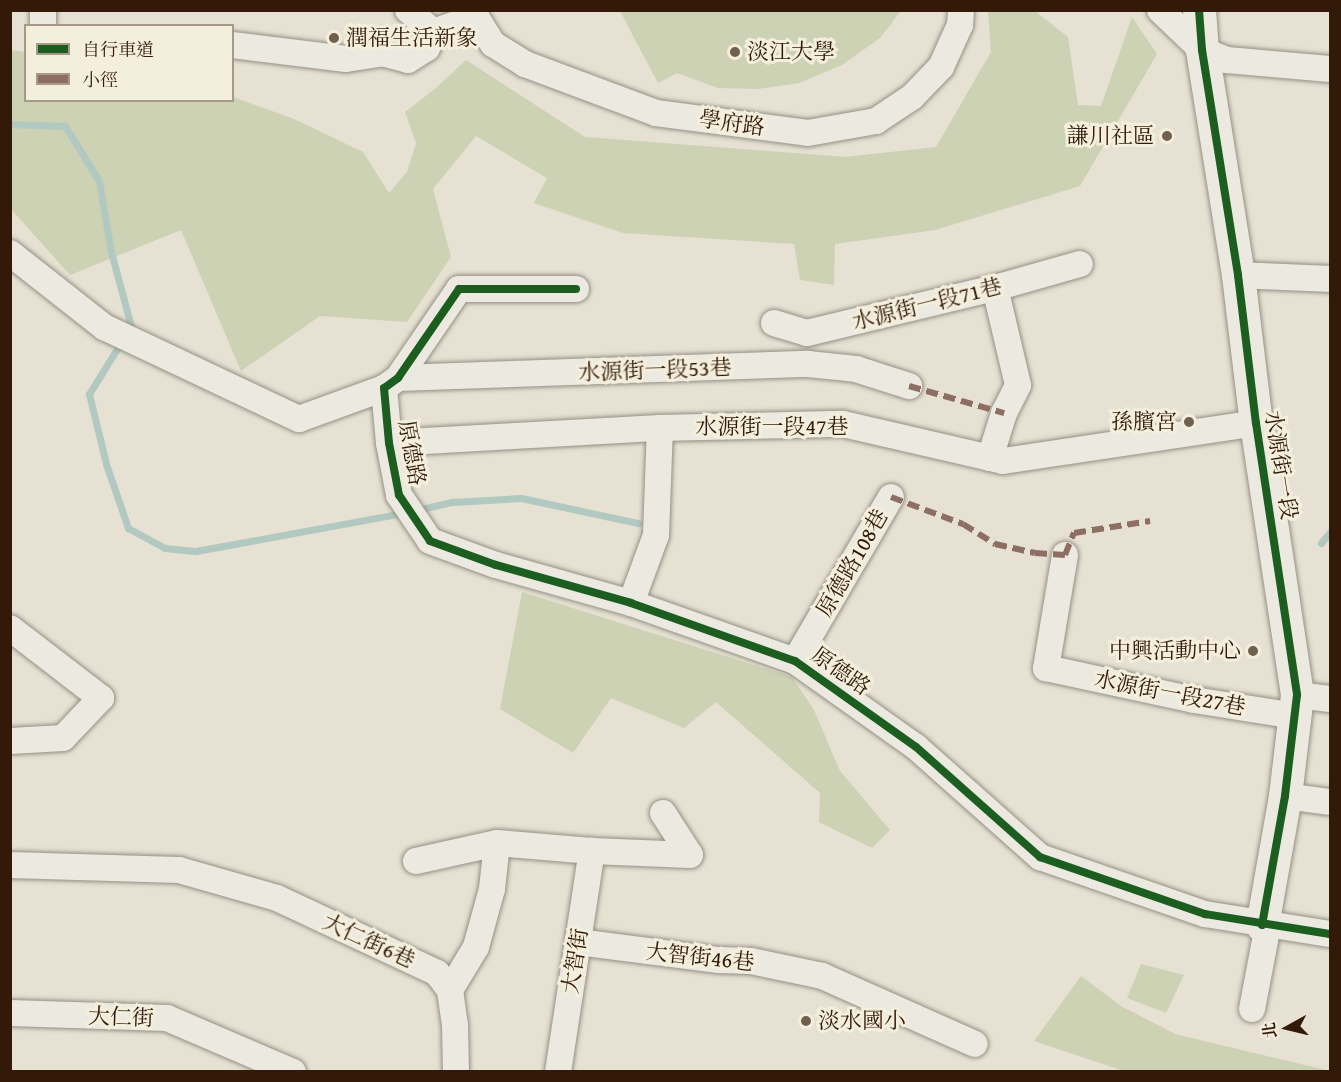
<!DOCTYPE html>
<meta charset="utf-8">
<style>
body{margin:0}
#map{position:relative;width:1341px;height:1082px;overflow:hidden;background:#e6e1d2;font-family:"Gentium Book Plus","Noto Serif TC",serif}
div>[style]{position:absolute}
.green>*{inset:0;background:#ccd2b3}
.stream>*{height:7px;margin:-3.5px;padding:0 3.5px;transform-origin:3.5px;border-radius:3.5px;background:#b1c9c1}
.roads{filter:drop-shadow(0 0 2px #969085) drop-shadow(0 0 2px #969085)}
.street>*{height:26px;margin:-13px;padding:0 13px;transform-origin:13px;border-radius:13px;background:#ece9e1}
.secondary>*{height:33px;margin:-16.5px;padding:0 16.5px;transform-origin:16.5px;border-radius:16.5px;background:#ece9e1}
.quiet>*{height:6px;margin-top:-3px;transform-origin:0;background:repeating-linear-gradient(90deg,#8d6e63 0 12px,transparent 0 18px)}
.cycleway>*{height:8px;margin:-4px;padding:0 4px;transform-origin:4px;border-radius:4px;background:#1b5e20}
.dots>*{width:16px;height:16px;translate:-50% -50%;box-sizing:border-box;border:3px solid #f4eedd;border-radius:50%}
span{translate:-50% -50%;white-space:nowrap;text-align:center;line-height:1.15;-webkit-text-stroke:6px #f4eedd;paint-order:stroke}
.poi-label{font-size:22px;color:#331a08}
.left{translate:0 -50%;text-align:left}
.right{translate:-100% -50%;text-align:right}
.street-label{font-size:22px;color:#331a08}
.frame{position:absolute;inset:0;border:12px solid #331a08;pointer-events:none}
.legend{position:absolute;left:24px;top:24px;width:210px;height:78px;box-sizing:border-box;background:#f4eedd;border:2px solid #a79988;margin:0;padding:8px 10px;list-style:none;font-size:18px;color:#331a08}
.legend li{display:flex;align-items:center;gap:12px;height:30px}
.legend b{width:30px;border:2px solid #a79988}
.north{position:absolute;left:1257px;top:998px;width:60px;height:60px;-webkit-text-stroke:4px #f4eedd;paint-order:stroke;rotate:262deg;font-size:16px;font-weight:700;line-height:24px;text-align:center;color:#331a08}
.north::after{content:'';display:block;margin:auto;width:21px;height:27px;background:#331a08;clip-path:polygon(50% 0,100% 100%,50% 72%,0 100%)}
</style>
<div id="map">
<div class="green">
<div style="clip-path:polygon(620px 11px,901px 11px,880px 38px,842px 65px,799px 83px,758px 89px,718px 88px,677px 73px,658px 83px)"></div>
<div style="clip-path:polygon(988px 11px,1035px 11px,1068px 37px,1078px 105px,1101px 106px,1132px 17px,1157px 54px,1080px 186px,935px 230px,835px 244px,834px 285px,800px 280px,794px 244px,623px 233px,534px 203px,547px 178px,476px 136px,433px 189px,451px 257px,407px 322px,320px 316px,241px 371px,181px 230px,70px 275px,11px 209px,11px 50px,25px 52px,26px 100px,232px 100px,233px 97px,294px 119px,363px 152px,389px 193px,407px 172px,416px 143px,405px 112px,436px 88px,466px 60px,585px 137px,845px 157px,936px 147px,991px 52px)"></div>
<div style="clip-path:polygon(522px 592px,792px 677px,814px 710px,840px 771px,890px 830px,872px 848px,819px 822px,820px 793px,716px 702px,684px 728px,611px 698px,573px 753px,500px 709px)"></div>
<div style="clip-path:polygon(1141px 964px,1184px 975px,1166px 1013px,1127px 998px)"></div>
<div style="clip-path:polygon(1081px 976px,1121px 1006px,1175px 1034px,1330px 1071px,1124px 1071px,1034px 1041px)"></div>
</div>
<div class="stream">
<div style="left:10px;top:124px;width:55px;rotate:2.1deg"></div>
<div style="left:65px;top:126px;width:65px;rotate:58.3deg"></div>
<div style="left:99px;top:181px;width:72px;rotate:80.4deg"></div>
<div style="left:111px;top:252px;width:77px;rotate:74.9deg"></div>
<div style="left:131px;top:326px;width:80px;rotate:121.7deg"></div>
<div style="left:89px;top:394px;width:72px;rotate:76.3deg"></div>
<div style="left:106px;top:464px;width:68px;rotate:71deg"></div>
<div style="left:128px;top:528px;width:42px;rotate:28.4deg"></div>
<div style="left:165px;top:548px;width:31px;rotate:6deg"></div>
<div style="left:196px;top:551px;width:211px;rotate:-10.4deg"></div>
<div style="left:417px;top:510px;width:37px;rotate:-13deg"></div>
<div style="left:453px;top:502px;width:68px;rotate:-3.4deg"></div>
<div style="left:521px;top:498px;width:120px;rotate:12.1deg"></div>
<div style="left:1321px;top:543px;width:14px;rotate:-51deg"></div>
</div>
<div class="roads">
<div class="street">
<div style="left:408px;top:10px;width:33px;rotate:41deg"></div>
<div style="left:475px;top:10px;width:7px;rotate:82deg"></div>
<div style="left:476px;top:17px;width:32px;rotate:58deg"></div>
<div style="left:493px;top:44px;width:38px;rotate:32deg"></div>
<div style="left:525px;top:64px;width:140px;rotate:20.5deg"></div>
<div style="left:656px;top:113px;width:153px;rotate:7.5deg"></div>
<div style="left:808px;top:133px;width:69px;rotate:-10deg"></div>
<div style="left:876px;top:121px;width:43px;rotate:-33.7deg"></div>
<div style="left:912px;top:97px;width:42px;rotate:-46deg"></div>
<div style="left:941px;top:67px;width:46px;rotate:-65.7deg"></div>
<div style="left:960px;top:25px;width:15px;rotate:-86deg"></div>
<div style="left:1160px;top:10px;width:58px;rotate:43.6deg"></div>
<div style="left:1202px;top:50px;width:27px;rotate:22deg"></div>
<div style="left:1227px;top:60px;width:103px;rotate:5deg"></div>
<div style="left:43px;top:26px;width:16px;rotate:-90deg"></div>
<div style="left:232px;top:45px;width:115px;rotate:7deg"></div>
<div style="left:346px;top:59px;width:36px;rotate:-9deg"></div>
<div style="left:382px;top:53px;width:27px;rotate:15deg"></div>
<div style="left:408px;top:60px;width:22px;rotate:-32deg"></div>
<div style="left:427px;top:48px;width:17px;rotate:-69deg"></div>
<div style="left:433px;top:32px;width:46px;rotate:-19.2deg"></div>
<div style="left:10px;top:253px;width:120px;rotate:38.2deg"></div>
<div style="left:104px;top:327px;width:216px;rotate:25.3deg"></div>
<div style="left:299px;top:419px;width:90px;rotate:-20deg"></div>
<div style="left:1238px;top:275px;width:92px;rotate:2.5deg"></div>
<div style="left:576px;top:289px;width:117px;rotate:180deg"></div>
<div style="left:459px;top:289px;width:108px;rotate:124.4deg"></div>
<div style="left:398px;top:378px;width:17px;rotate:144deg"></div>
<div style="left:384px;top:388px;width:55px;rotate:84.8deg"></div>
<div style="left:389px;top:443px;width:53px;rotate:79.1deg"></div>
<div style="left:399px;top:495px;width:55px;rotate:56deg"></div>
<div style="left:430px;top:541px;width:70px;rotate:20deg"></div>
<div style="left:496px;top:565px;width:140px;rotate:15.7deg"></div>
<div style="left:631px;top:603px;width:174px;rotate:19.5deg"></div>
<div style="left:795px;top:661px;width:148px;rotate:35.4deg"></div>
<div style="left:916px;top:747px;width:166px;rotate:41.6deg"></div>
<div style="left:1040px;top:857px;width:175px;rotate:19.1deg"></div>
<div style="left:1205px;top:914px;width:127px;rotate:9.1deg"></div>
<div style="left:774px;top:323px;width:34px;rotate:17deg"></div>
<div style="left:807px;top:333px;width:193px;rotate:-13.5deg"></div>
<div style="left:995px;top:288px;width:88px;rotate:-15.8deg"></div>
<div style="left:398px;top:378px;width:410px;rotate:-2deg"></div>
<div style="left:808px;top:364px;width:48px;rotate:5.9deg"></div>
<div style="left:856px;top:369px;width:56px;rotate:17.8deg"></div>
<div style="left:389px;top:443px;width:271px;rotate:-3.2deg"></div>
<div style="left:660px;top:428px;width:183px;rotate:-1.3deg"></div>
<div style="left:843px;top:424px;width:164px;rotate:13deg"></div>
<div style="left:1003px;top:461px;width:256px;rotate:-8.5deg"></div>
<div style="left:990px;top:458px;width:47px;rotate:-72.7deg"></div>
<div style="left:1004px;top:413px;width:31px;rotate:-63deg"></div>
<div style="left:1018px;top:385px;width:100px;rotate:-103.3deg"></div>
<div style="left:1065px;top:555px;width:115px;rotate:99.5deg"></div>
<div style="left:1046px;top:668px;width:151px;rotate:12.2deg"></div>
<div style="left:1194px;top:700px;width:102px;rotate:9deg"></div>
<div style="left:631px;top:603px;width:72px;rotate:-69.8deg"></div>
<div style="left:656px;top:535px;width:107px;rotate:-87.9deg"></div>
<div style="left:10px;top:628px;width:115px;rotate:37.6deg"></div>
<div style="left:101px;top:698px;width:55px;rotate:133.5deg"></div>
<div style="left:63px;top:738px;width:53px;rotate:176.8deg"></div>
<div style="left:795px;top:661px;width:190px;rotate:-59.7deg"></div>
<div style="left:1297px;top:695px;width:33px;rotate:7deg"></div>
<div style="left:1285px;top:796px;width:45px;rotate:7.6deg"></div>
<div style="left:663px;top:813px;width:50px;rotate:57.3deg"></div>
<div style="left:497px;top:843px;width:95px;rotate:4.8deg"></div>
<div style="left:592px;top:851px;width:98px;rotate:2.3deg"></div>
<div style="left:10px;top:865px;width:169px;rotate:1.7deg"></div>
<div style="left:179px;top:870px;width:102px;rotate:15.9deg"></div>
<div style="left:277px;top:898px;width:177px;rotate:25.1deg"></div>
<div style="left:437px;top:973px;width:21px;rotate:53deg"></div>
<div style="left:450px;top:990px;width:50px;rotate:-58.8deg"></div>
<div style="left:476px;top:947px;width:60px;rotate:-74.6deg"></div>
<div style="left:492px;top:889px;width:46px;rotate:-83.8deg"></div>
<div style="left:497px;top:843px;width:83px;rotate:167.5deg"></div>
<div style="left:578px;top:942px;width:142px;rotate:7.3deg"></div>
<div style="left:719px;top:960px;width:32px;rotate:2deg"></div>
<div style="left:751px;top:961px;width:73px;rotate:11.9deg"></div>
<div style="left:822px;top:976px;width:167px;rotate:24deg"></div>
<div style="left:450px;top:990px;width:35px;rotate:82deg"></div>
<div style="left:455px;top:1025px;width:47px;rotate:88.8deg"></div>
<div style="left:1252px;top:1009px;width:86px;rotate:-79.2deg"></div>
<div style="left:10px;top:1013px;width:157px;rotate:1.8deg"></div>
<div style="left:167px;top:1018px;width:137px;rotate:23.2deg"></div>
<div style="left:558px;top:1072px;width:224px;rotate:-81.3deg"></div>
</div>
<div class="secondary">
<div style="left:1199px;top:10px;width:40px;rotate:85.7deg"></div>
<div style="left:1202px;top:50px;width:228px;rotate:80.9deg"></div>
<div style="left:1238px;top:275px;width:149px;rotate:83.1deg"></div>
<div style="left:1256px;top:423px;width:275px;rotate:81.4deg"></div>
<div style="left:1297px;top:695px;width:102px;rotate:96.8deg"></div>
<div style="left:1285px;top:796px;width:131px;rotate:100.1deg"></div>
</div>
</div>
<div class="quiet">
<div style="left:909px;top:386px;width:99px;rotate:15.9deg"></div>
<div style="left:891px;top:497px;width:77px;rotate:20.6deg"></div>
<div style="left:963px;top:524px;width:38px;rotate:32deg"></div>
<div style="left:995px;top:544px;width:41px;rotate:12.7deg"></div>
<div style="left:1035px;top:553px;width:30px;rotate:4deg"></div>
<div style="left:1065px;top:555px;width:24px;rotate:-68deg"></div>
<div style="left:1074px;top:533px;width:77px;rotate:-9deg"></div>
</div>
<div class="cycleway">
<div style="left:1199px;top:10px;width:40px;rotate:85.7deg"></div>
<div style="left:1202px;top:50px;width:228px;rotate:80.9deg"></div>
<div style="left:1238px;top:275px;width:149px;rotate:83.1deg"></div>
<div style="left:1256px;top:423px;width:275px;rotate:81.4deg"></div>
<div style="left:1297px;top:695px;width:102px;rotate:96.8deg"></div>
<div style="left:1285px;top:796px;width:131px;rotate:100.1deg"></div>
<div style="left:576px;top:289px;width:117px;rotate:180deg"></div>
<div style="left:459px;top:289px;width:108px;rotate:124.4deg"></div>
<div style="left:398px;top:378px;width:17px;rotate:144deg"></div>
<div style="left:384px;top:388px;width:55px;rotate:84.8deg"></div>
<div style="left:389px;top:443px;width:53px;rotate:79.1deg"></div>
<div style="left:399px;top:495px;width:55px;rotate:56deg"></div>
<div style="left:430px;top:541px;width:70px;rotate:20deg"></div>
<div style="left:496px;top:565px;width:140px;rotate:15.7deg"></div>
<div style="left:631px;top:603px;width:174px;rotate:19.5deg"></div>
<div style="left:795px;top:661px;width:148px;rotate:35.4deg"></div>
<div style="left:916px;top:747px;width:166px;rotate:41.6deg"></div>
<div style="left:1040px;top:857px;width:175px;rotate:19.1deg"></div>
<div style="left:1205px;top:914px;width:127px;rotate:9.1deg"></div>
</div>
<div class="dots">
<div style="left:334px;top:38px;background:#72604f"></div>
<div style="left:735px;top:52px;background:#72604f"></div>
<div style="left:1167px;top:136px;background:#72604f"></div>
<div style="left:1189px;top:422px;background:#72604f"></div>
<div style="left:1253px;top:651px;background:#72604f"></div>
<div style="left:806px;top:1021px;background:#72604f"></div>
</div>
<div class="poi-label">
<span class="left" style="left:346px;top:38px">潤福生活新象</span>
<span class="left" style="left:747px;top:52px">淡江大學</span>
<span class="right" style="left:1155px;top:136px">謙川社區</span>
<span class="right" style="left:1177px;top:422px">孫臏宮</span>
<span class="right" style="left:1241px;top:651px">中興活動中心</span>
<span class="left" style="left:818px;top:1021px">淡水國小</span>
</div>
<div class="street-label">
<span style="left:732px;top:123px;rotate:8deg">學府路</span>
<span style="left:927px;top:304px;rotate:-14deg">水源街一段71巷</span>
<span style="left:655px;top:370px;rotate:-2deg">水源街一段53巷</span>
<span style="left:772px;top:427px">水源街一段47巷</span>
<span style="left:412px;top:453px;rotate:80deg">原德路</span>
<span style="left:1281px;top:465px;rotate:81deg">水源街一段</span>
<span style="left:852px;top:563px;rotate:-60deg">原德路108巷</span>
<span style="left:841px;top:671px;rotate:35deg">原德路</span>
<span style="left:1170px;top:693px;rotate:11deg">水源街一段27巷</span>
<span style="left:369px;top:941px;rotate:25deg">大仁街6巷</span>
<span style="left:700px;top:957px;rotate:6deg">大智街46巷</span>
<span style="left:575px;top:961px;rotate:-81deg">大智街</span>
<span style="left:121px;top:1017px;rotate:2deg">大仁街</span>
</div>
<div class="frame"></div>
<ul class="legend">
<li><b style="height:8px;background:#1b5e20"></b>自行車道</li>
<li><b style="height:8px;background:#8d6e63"></b>小徑</li>
</ul>
<div class="north">北</div>
</div>
